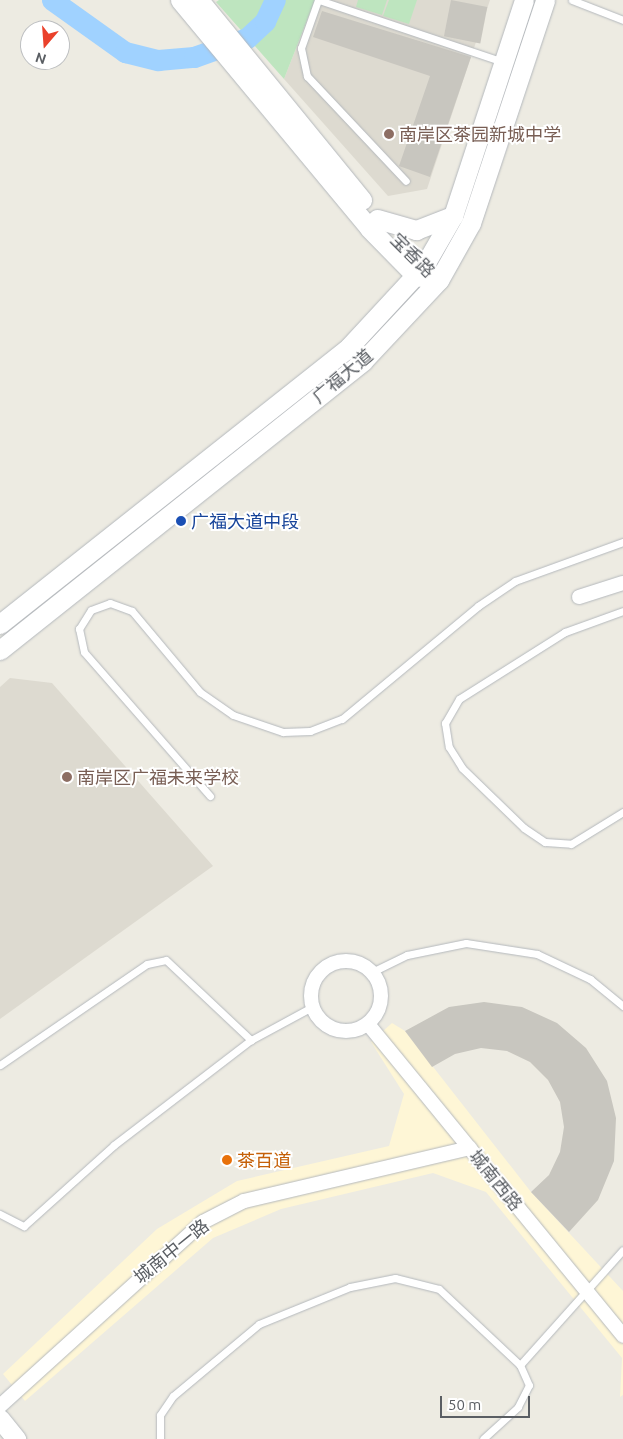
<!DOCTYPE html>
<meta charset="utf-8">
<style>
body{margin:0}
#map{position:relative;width:623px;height:1439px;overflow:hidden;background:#edebe2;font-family:Ubuntu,"Noto Sans SC",sans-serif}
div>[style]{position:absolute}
.commercial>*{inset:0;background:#fef6d6}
.education>*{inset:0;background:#dddad0}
.green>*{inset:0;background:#bee5bf}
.water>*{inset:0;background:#a0d2ff}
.river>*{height:21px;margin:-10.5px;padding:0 10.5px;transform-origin:10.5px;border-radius:10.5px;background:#a0d2ff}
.building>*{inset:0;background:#c8c6bf;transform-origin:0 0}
.roads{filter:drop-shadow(0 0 1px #b4b8bc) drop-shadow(0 0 1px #b4b8bc)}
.lane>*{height:7px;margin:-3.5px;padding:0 3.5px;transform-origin:3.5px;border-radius:3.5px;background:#fff}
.street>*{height:14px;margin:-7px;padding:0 7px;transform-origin:7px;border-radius:7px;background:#fff}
.street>.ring{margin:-7px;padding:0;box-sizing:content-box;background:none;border:14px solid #fff;border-radius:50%}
.secondary>*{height:19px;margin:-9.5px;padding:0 9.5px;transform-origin:9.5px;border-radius:9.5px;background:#fff}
.dots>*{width:14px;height:14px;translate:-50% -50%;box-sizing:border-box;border:2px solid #fff;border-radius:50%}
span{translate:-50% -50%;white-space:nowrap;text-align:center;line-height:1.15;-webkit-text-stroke:4px #fff;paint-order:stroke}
.education-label{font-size:18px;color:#785e54}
.left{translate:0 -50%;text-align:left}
.street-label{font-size:18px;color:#5a5e63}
.transit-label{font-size:18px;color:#164399}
.food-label{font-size:18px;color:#c56008}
.north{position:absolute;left:20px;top:20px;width:50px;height:50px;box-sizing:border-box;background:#fff;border:1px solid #bdbfc1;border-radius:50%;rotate:198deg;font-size:14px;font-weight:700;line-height:20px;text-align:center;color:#5a5e63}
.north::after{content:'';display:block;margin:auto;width:18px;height:22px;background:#ea412b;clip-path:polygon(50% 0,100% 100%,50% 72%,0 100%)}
.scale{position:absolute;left:440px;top:1396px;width:90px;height:22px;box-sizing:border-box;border:2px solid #5a5e63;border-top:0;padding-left:6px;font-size:15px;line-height:18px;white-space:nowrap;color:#5a5e63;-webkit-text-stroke:4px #fff;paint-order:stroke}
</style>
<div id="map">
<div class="commercial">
<div style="clip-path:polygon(392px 1023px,405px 1031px,531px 1192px,623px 1291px,623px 1395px,620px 1397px,622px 1358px,486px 1192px,433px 1173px,281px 1209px,213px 1238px,25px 1401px,3px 1374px,157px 1229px,237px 1181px,389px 1146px,404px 1094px,371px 1042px)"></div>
</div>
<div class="education">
<div style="clip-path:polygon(315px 0,490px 0,427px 189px,388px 196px,284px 79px)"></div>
<div style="clip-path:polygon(10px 678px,52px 683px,213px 866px,0 1019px,0 687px)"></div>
</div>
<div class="green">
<div style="clip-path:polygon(219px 0,315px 0,284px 79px,216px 2px)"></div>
<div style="clip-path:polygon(358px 0,387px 0,382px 15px,356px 7px)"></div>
<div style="clip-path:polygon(389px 0,417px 0,409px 24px,383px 16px)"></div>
</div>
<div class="water">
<div style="clip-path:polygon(271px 0,277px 0,271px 20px,251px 42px,242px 31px,260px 21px)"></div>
</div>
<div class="river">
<div style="left:52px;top:0;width:90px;rotate:35.5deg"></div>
<div style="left:125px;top:52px;width:34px;rotate:14deg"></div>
<div style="left:158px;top:60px;width:36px;rotate:-5deg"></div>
<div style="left:194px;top:57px;width:56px;rotate:-19.7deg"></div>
<div style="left:247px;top:38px;width:25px;rotate:-43deg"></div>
<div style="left:265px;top:21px;width:23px;rotate:-65deg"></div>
</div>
<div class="building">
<div style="left:451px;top:0;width:37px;height:37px;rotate:11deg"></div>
<div style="clip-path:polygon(322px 11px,471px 57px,430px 177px,399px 166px,430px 76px,313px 37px)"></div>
<div style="clip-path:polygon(484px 1002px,522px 1007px,557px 1023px,586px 1048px,607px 1081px,616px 1118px,614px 1161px,598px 1200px,569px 1232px,531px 1192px,549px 1175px,560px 1152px,564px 1127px,560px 1102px,548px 1080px,530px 1062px,507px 1051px,481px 1048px,455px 1054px,432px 1067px,405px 1031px,449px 1007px)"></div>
</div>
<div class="roads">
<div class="lane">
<div style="left:318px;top:0;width:51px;rotate:109.5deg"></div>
<div style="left:301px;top:48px;width:29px;rotate:78deg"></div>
<div style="left:307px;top:76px;width:144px;rotate:46.7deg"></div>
<div style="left:319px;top:0;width:194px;rotate:18.6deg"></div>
<div style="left:572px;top:0;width:55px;rotate:21.4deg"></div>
<div style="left:623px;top:611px;width:62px;rotate:160.1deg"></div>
<div style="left:565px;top:632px;width:125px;rotate:147.7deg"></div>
<div style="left:459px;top:699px;width:28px;rotate:120deg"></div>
<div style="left:445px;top:723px;width:24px;rotate:81deg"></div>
<div style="left:449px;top:747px;width:25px;rotate:58deg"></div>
<div style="left:462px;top:768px;width:86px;rotate:44.1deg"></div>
<div style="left:524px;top:828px;width:25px;rotate:34deg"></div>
<div style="left:545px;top:842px;width:26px;rotate:4deg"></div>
<div style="left:571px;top:844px;width:61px;rotate:-31.6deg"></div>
<div style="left:210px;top:796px;width:191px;rotate:-131.2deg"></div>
<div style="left:84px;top:652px;width:24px;rotate:-102deg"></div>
<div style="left:79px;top:629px;width:22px;rotate:-58deg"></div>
<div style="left:91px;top:610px;width:20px;rotate:-20deg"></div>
<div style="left:110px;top:603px;width:23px;rotate:20deg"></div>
<div style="left:132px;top:611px;width:106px;rotate:50deg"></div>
<div style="left:200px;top:692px;width:40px;rotate:34.9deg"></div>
<div style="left:233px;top:715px;width:53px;rotate:18.8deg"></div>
<div style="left:283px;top:732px;width:27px;rotate:-2deg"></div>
<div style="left:310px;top:731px;width:34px;rotate:-21deg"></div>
<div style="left:342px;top:719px;width:177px;rotate:-39.7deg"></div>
<div style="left:478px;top:606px;width:45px;rotate:-34deg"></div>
<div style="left:515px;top:581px;width:115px;rotate:-19.9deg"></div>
<div style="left:372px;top:972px;width:39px;rotate:-26deg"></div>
<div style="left:407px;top:955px;width:60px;rotate:-11.5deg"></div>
<div style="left:466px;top:943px;width:72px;rotate:8.8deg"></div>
<div style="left:537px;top:954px;width:59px;rotate:25.3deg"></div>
<div style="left:590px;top:979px;width:43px;rotate:39.3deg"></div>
<div style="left:0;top:1065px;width:178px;rotate:-34.5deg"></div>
<div style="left:147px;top:964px;width:19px;rotate:-12deg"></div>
<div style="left:166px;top:960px;width:117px;rotate:43.3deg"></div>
<div style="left:0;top:1214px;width:27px;rotate:27deg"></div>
<div style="left:24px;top:1226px;width:121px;rotate:-42deg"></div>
<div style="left:114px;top:1145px;width:173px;rotate:-37.5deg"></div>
<div style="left:251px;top:1040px;width:69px;rotate:-28.4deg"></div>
<div style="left:520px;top:1365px;width:154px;rotate:-48.2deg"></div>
<div style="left:160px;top:1439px;width:24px;rotate:-90deg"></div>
<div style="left:160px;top:1415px;width:23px;rotate:-56deg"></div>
<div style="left:173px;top:1396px;width:112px;rotate:-39.9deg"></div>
<div style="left:259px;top:1324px;width:98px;rotate:-22.1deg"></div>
<div style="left:350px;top:1287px;width:46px;rotate:-11.3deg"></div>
<div style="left:395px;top:1278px;width:45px;rotate:14deg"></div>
<div style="left:439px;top:1289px;width:111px;rotate:43.2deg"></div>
<div style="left:520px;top:1365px;width:22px;rotate:66deg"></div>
<div style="left:529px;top:1385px;width:25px;rotate:117deg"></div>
<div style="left:518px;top:1407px;width:47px;rotate:137.6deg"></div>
</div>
<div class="street">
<div style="left:579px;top:597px;width:46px;rotate:-17.7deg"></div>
<div class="ring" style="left:311px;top:961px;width:56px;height:56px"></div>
<div style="left:368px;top:1024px;width:403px;rotate:50.7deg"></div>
<div style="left:0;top:1406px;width:274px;rotate:-42.2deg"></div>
<div style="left:203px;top:1222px;width:46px;rotate:-27.1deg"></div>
<div style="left:244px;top:1201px;width:232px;rotate:-13.2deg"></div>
</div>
<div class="secondary">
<div style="left:180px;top:0;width:296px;rotate:50.3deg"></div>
<div style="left:369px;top:228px;width:67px;rotate:45.6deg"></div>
<div style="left:416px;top:276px;width:12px;rotate:9deg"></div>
<div style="left:199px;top:0;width:258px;rotate:50.8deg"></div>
<div style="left:377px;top:219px;width:41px;rotate:15.8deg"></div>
<div style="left:416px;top:230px;width:40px;rotate:-21deg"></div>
<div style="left:0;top:624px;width:446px;rotate:-38.4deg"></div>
<div style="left:349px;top:347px;width:110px;rotate:-47.2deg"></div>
<div style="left:424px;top:266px;width:58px;rotate:-59.9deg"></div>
<div style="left:453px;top:216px;width:227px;rotate:-71.8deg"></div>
<div style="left:0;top:650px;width:464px;rotate:-38.5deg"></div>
<div style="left:363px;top:361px;width:111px;rotate:-46.8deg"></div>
<div style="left:439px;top:280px;width:65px;rotate:-60.7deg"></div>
<div style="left:471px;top:223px;width:235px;rotate:-71.6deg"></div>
<div style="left:0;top:1419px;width:26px;rotate:51deg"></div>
</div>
</div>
<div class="dots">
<div style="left:389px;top:134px;background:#8d6e63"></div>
<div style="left:181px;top:521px;background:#1a4fb4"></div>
<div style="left:67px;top:777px;background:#8d6e63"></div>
<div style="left:227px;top:1160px;background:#e8710a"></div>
</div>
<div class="education-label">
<span class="left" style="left:399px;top:134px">南岸区茶园新城中学</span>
<span class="left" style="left:77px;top:777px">南岸区广福未来学校</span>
</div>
<div class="street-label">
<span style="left:413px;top:255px;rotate:45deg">宝香路</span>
<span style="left:342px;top:376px;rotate:-40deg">广福大道</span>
<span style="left:496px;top:1180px;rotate:51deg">城南西路</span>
<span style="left:171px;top:1251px;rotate:-39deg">城南中一路</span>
</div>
<div class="transit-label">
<span class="left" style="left:191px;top:521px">广福大道中段</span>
</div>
<div class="food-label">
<span class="left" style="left:237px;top:1160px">茶百道</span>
</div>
<div class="north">N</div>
<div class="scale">50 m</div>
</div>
